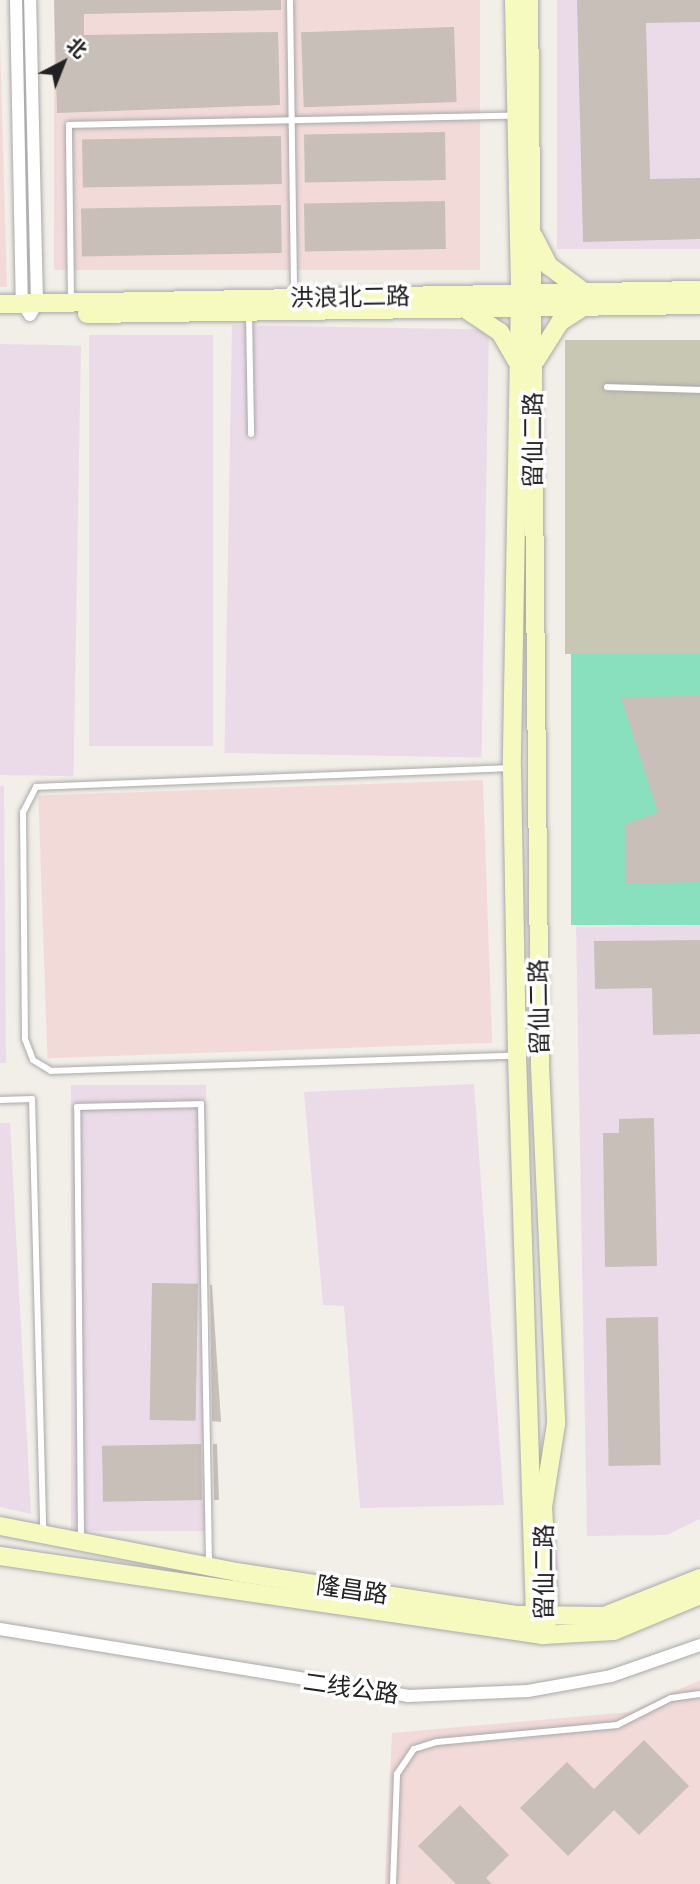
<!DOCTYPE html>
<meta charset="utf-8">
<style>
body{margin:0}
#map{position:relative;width:700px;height:1884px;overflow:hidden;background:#f2efe9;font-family:"Titillium Web","Noto Sans SC",sans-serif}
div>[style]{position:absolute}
.commercial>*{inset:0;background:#f2dad9;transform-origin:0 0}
.industrial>*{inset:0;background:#ebdbe8;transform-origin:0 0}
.construction>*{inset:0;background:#c7c7b4;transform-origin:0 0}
.pitch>*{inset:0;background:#88e0be;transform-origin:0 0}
.building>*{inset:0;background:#c7bfb8;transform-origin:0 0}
.roads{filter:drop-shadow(0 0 2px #a9a9a9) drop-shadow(0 0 2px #a9a9a9)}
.lane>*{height:6px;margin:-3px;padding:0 3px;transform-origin:3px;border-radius:3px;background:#fff}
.street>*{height:12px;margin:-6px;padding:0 6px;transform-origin:6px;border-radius:6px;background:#fff}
.secondary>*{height:18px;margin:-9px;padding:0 9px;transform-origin:9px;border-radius:9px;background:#f7fabf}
span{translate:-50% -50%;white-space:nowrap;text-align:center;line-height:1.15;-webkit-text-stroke:7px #fff;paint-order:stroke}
.street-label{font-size:24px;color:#222}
.north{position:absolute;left:28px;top:28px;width:70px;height:70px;-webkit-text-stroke:5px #fff;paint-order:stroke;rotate:42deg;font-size:19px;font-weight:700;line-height:28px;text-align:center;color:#222}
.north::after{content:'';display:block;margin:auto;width:24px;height:32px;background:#222;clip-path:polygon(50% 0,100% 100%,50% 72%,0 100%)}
</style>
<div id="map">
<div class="commercial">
<div style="left:54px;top:0;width:426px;height:270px"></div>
<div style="clip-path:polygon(0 39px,7px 287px,0 287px)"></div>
<div style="left:483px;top:780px;width:263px;height:445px;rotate:88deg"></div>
<div style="clip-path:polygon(700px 1680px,700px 1884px,385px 1884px,392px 1733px,630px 1712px)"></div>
</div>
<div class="industrial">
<div style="left:557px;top:0;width:143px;height:249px"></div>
<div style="left:232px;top:325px;width:257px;height:428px;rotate:1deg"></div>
<div style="left:89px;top:335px;width:124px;height:411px"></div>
<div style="left:0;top:344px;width:81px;height:431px;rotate:1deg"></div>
<div style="clip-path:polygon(0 786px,4px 786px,6px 1063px,0 1063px)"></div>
<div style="clip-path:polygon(700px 925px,700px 1519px,667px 1535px,587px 1536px,576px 927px)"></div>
<div style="clip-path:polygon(474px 1084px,504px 1505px,360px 1508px,344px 1306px,323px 1305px,304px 1092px)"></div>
<div style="left:71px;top:1085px;width:135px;height:446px"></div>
<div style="clip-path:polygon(0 1123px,10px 1123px,31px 1514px,0 1507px)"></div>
</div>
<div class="construction">
<div style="left:700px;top:340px;width:314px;height:135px;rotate:90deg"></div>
</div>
<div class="pitch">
<div style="left:700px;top:654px;width:271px;height:129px;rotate:90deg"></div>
</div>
<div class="building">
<div style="clip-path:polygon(54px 0,281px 0,281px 10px,84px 14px,84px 35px,278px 32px,280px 105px,57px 113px)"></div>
<div style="clip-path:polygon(577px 0,700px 0,700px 22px,646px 23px,650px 179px,700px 178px,700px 239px,583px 242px)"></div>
<div style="left:454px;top:27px;width:75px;height:153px;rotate:88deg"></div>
<div style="left:445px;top:132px;width:48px;height:141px;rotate:89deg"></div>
<div style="left:281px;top:136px;width:48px;height:199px;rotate:89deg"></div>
<div style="left:445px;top:201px;width:48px;height:141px;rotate:89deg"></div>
<div style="left:281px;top:205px;width:48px;height:200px;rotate:89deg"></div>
<div style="clip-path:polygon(700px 696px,700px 882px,626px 884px,625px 824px,658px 813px,621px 697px)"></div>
<div style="clip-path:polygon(700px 940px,700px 1034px,653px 1035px,652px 988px,595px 989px,594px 941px)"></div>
<div style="clip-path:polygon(654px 1118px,657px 1266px,605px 1267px,603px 1133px,619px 1133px,619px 1119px)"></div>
<div style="left:152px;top:1283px;width:46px;height:137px;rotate:1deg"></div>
<div style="clip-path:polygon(210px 1285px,212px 1285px,221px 1422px,212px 1421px)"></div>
<div style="left:658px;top:1317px;width:148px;height:52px;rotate:89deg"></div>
<div style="left:201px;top:1444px;width:56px;height:99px;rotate:89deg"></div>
<div style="clip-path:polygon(213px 1444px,217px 1444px,219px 1500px,214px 1500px)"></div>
<div style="clip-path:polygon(644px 1740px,689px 1786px,639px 1835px,614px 1810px,568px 1856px,520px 1808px,567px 1762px,594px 1789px)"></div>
<div style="clip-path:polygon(460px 1805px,509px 1855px,486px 1878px,492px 1884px,456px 1884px,418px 1846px)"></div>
</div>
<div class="roads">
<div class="lane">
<div style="left:290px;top:0;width:296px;rotate:89.2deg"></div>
<div style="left:71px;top:299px;width:174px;rotate:-90.7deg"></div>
<div style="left:69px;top:125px;width:445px;rotate:-1.2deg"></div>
<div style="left:249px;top:314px;width:120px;rotate:89deg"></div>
<div style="left:607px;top:387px;width:93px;rotate:1.8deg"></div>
<div style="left:509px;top:768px;width:473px;rotate:177.7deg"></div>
<div style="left:36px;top:787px;width:28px;rotate:117deg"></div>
<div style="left:23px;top:812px;width:227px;rotate:89.5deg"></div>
<div style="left:25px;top:1039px;width:22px;rotate:69deg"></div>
<div style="left:33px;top:1060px;width:21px;rotate:31deg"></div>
<div style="left:51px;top:1071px;width:464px;rotate:-1.9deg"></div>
<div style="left:0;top:1100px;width:32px;rotate:-2deg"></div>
<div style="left:32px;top:1099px;width:433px;rotate:88.5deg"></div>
<div style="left:81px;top:1538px;width:431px;rotate:-90.5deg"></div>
<div style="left:77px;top:1107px;width:124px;rotate:-1.4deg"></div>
<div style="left:201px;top:1104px;width:461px;rotate:89deg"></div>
<div style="left:393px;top:1884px;width:110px;rotate:-87.9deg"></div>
<div style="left:397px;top:1774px;width:30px;rotate:-56deg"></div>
<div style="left:414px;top:1749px;width:24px;rotate:-17deg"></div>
<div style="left:437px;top:1742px;width:181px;rotate:-5.4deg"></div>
<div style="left:617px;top:1725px;width:60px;rotate:-26.6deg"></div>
<div style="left:671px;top:1698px;width:29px;rotate:-8deg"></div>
</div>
<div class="street">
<div style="left:16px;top:0;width:303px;rotate:88.9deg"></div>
<div style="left:22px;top:303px;width:14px;rotate:56deg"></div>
<div style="left:30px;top:315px;width:14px;rotate:-60deg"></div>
<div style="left:37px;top:303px;width:303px;rotate:-91.3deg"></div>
<div style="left:0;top:1629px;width:413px;rotate:9.3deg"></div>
<div style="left:408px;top:1696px;width:120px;rotate:-2.4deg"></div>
<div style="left:528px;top:1691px;width:84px;rotate:-10.2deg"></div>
<div style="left:611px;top:1676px;width:94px;rotate:-19.2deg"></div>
</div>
<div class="secondary">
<div style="left:514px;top:0;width:294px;rotate:88.8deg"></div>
<div style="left:520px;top:294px;width:474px;rotate:91deg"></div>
<div style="left:512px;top:768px;width:288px;rotate:89deg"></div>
<div style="left:517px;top:1056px;width:560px;rotate:88.16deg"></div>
<div style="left:535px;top:1616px;width:21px;rotate:67deg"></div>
<div style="left:529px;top:0;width:1066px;rotate:89.41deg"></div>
<div style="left:540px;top:1066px;width:358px;rotate:87.4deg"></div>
<div style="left:556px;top:1424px;width:84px;rotate:98.9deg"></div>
<div style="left:543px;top:1507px;width:109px;rotate:86.8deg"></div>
<div style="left:549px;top:1616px;width:20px;rotate:108deg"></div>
<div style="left:534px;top:237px;width:33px;rotate:63deg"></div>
<div style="left:549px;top:266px;width:44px;rotate:36.6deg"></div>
<div style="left:0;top:304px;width:700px;rotate:-1.15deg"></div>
<div style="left:467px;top:310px;width:40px;rotate:34deg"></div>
<div style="left:500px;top:332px;width:32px;rotate:60deg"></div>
<div style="left:87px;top:314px;width:613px;rotate:-0.84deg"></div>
<div style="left:536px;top:360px;width:45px;rotate:-57.7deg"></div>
<div style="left:560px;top:322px;width:24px;rotate:-33deg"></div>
<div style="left:0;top:1526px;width:240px;rotate:11deg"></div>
<div style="left:236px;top:1572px;width:285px;rotate:8.7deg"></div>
<div style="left:518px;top:1615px;width:86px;rotate:0.7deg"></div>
<div style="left:604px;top:1616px;width:103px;rotate:-21.6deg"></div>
<div style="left:0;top:1556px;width:549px;rotate:8.28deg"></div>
<div style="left:543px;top:1635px;width:71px;rotate:-3.2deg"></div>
<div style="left:614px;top:1631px;width:93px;rotate:-22.7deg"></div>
</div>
</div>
<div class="street-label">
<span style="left:350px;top:297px;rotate:-1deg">洪浪北二路</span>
<span style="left:533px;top:440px;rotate:-90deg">留仙二路</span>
<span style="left:539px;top:1007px;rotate:-91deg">留仙二路</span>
<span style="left:544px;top:1572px;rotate:-90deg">留仙二路</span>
<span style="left:352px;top:1590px;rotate:8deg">隆昌路</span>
<span style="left:351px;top:1688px;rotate:8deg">二线公路</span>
</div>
<div class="north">北</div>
</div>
